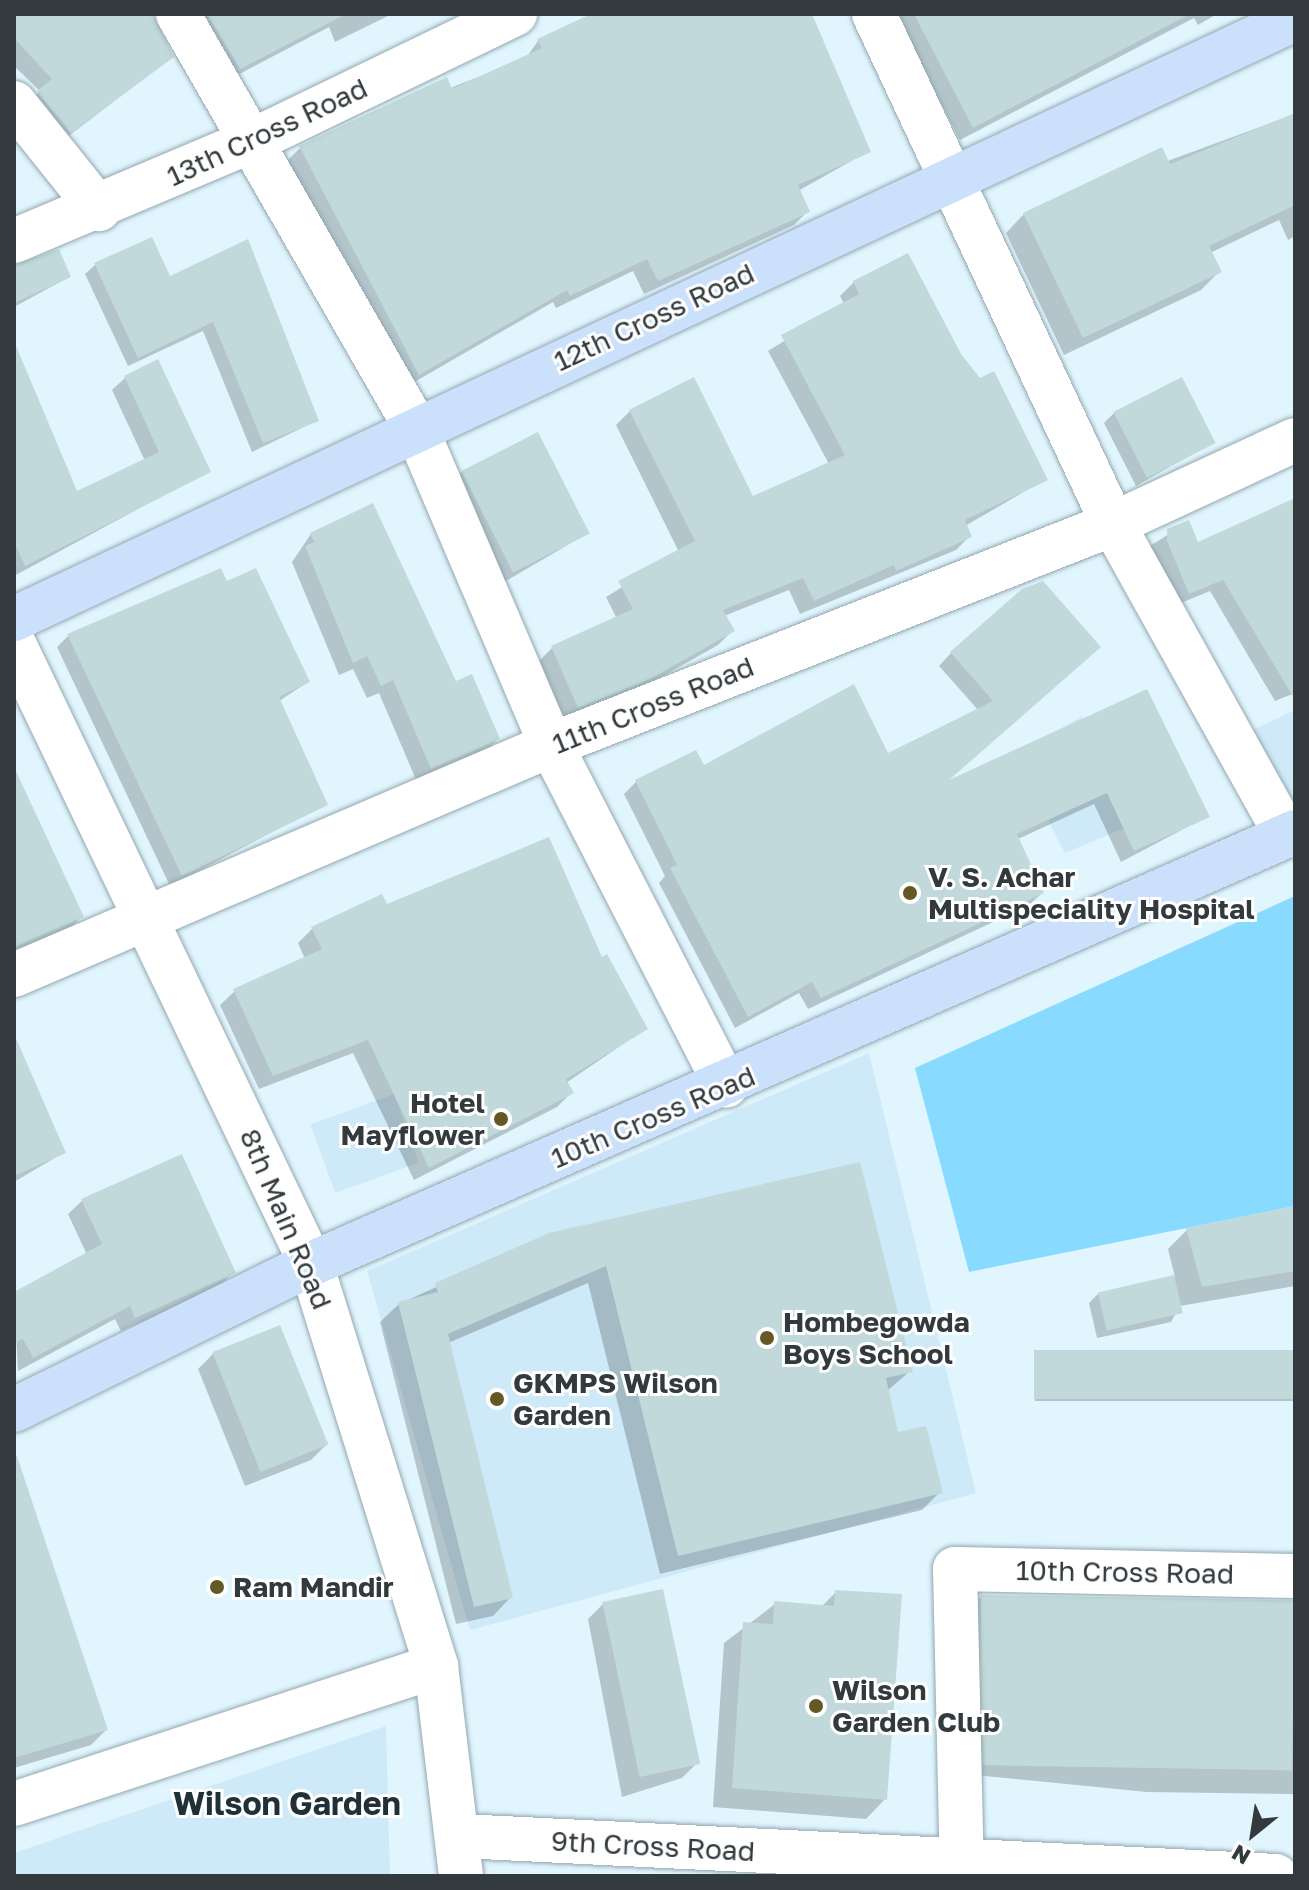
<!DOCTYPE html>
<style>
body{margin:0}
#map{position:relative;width:1309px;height:1890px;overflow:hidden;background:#e0f5fe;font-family:"Golos Text",sans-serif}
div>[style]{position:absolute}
.built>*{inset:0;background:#ceeaf8;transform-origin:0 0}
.green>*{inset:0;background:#88dbfe}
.shadow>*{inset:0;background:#0003;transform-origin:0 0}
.building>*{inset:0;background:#c1d9da;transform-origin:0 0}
.roads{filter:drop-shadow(0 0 2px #94a7b0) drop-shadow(0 0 2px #94a7b0)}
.minor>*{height:44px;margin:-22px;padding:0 22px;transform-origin:22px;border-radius:22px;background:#fff}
.major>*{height:44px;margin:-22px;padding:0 22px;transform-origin:22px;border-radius:22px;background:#cbe1fb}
.dots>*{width:22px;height:22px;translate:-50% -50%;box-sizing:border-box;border:4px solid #fefefe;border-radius:50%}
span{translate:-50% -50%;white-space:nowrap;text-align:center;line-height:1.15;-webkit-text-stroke:6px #fefefe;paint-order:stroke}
.street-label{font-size:28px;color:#323a3d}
.poi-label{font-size:28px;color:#323a3d;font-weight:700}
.left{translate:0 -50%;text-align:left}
.right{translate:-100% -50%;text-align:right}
.quarter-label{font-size:32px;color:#1f3037;font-weight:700}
.frame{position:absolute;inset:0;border:16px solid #323a3d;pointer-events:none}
.north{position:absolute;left:1213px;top:1794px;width:80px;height:80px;-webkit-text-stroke:6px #fefefe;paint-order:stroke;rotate:210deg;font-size:22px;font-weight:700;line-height:32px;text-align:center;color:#323a3d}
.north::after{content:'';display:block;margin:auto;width:28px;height:36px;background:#323a3d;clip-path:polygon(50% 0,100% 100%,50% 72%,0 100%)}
</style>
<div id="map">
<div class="built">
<div style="clip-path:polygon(1295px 710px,1295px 808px,1248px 732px)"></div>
<div style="clip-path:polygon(1082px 716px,1129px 826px,1065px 853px,1015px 756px)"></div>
<div style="clip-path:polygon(869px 1053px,976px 1493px,470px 1630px,367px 1271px)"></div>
<div style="left:394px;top:1094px;width:73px;height:89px;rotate:70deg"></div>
<div style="clip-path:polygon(386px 1726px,390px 1876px,14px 1876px,14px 1853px)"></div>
</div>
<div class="green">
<div style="clip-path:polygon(1295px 896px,1295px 1206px,969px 1272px,915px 1068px)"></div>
</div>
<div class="shadow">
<div style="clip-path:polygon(14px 14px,151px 14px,172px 57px,58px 144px,26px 105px,40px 91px,14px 66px)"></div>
<div style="clip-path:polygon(187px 14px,392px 14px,335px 42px,329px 27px,226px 81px)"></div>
<div style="clip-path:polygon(595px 14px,805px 14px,869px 151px,798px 191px,808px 211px,794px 225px,644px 294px,633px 271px,556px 308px,553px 302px,404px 388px,286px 162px,300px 148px,526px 58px,538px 41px)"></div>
<div style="clip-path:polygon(883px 14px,1217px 14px,1198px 25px,1194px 18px,960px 140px,901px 27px)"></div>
<div style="clip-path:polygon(1295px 114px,1295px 236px,1288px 240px,1279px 220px,1210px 253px,1219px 272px,1201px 290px,1064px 355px,1006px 233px,1024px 214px)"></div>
<div style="clip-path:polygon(95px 265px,169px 278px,316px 421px,252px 452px,203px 331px,128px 366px,85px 274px)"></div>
<div style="clip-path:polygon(14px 267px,69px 277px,14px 307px)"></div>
<div style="clip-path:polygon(854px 282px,959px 355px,1046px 479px,965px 526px,970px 536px,956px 550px,800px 614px,789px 590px,724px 616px,732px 631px,718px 645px,633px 693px,564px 720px,538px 662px,552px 648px,617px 619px,606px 597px,679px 552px,616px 425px,630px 411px,752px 499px,829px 464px,768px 351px,844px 304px,840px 296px)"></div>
<div style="clip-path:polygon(14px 344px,76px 494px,145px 461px,112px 390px,125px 378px,208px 471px,14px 576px)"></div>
<div style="clip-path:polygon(1114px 413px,1212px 443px,1136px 486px,1104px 423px)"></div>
<div style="clip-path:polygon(462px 472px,588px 533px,492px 589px,447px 487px)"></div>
<div style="clip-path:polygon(1295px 501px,1295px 693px,1275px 701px,1210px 591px,1176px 605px,1150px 546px,1188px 522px,1197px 544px)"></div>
<div style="clip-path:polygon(311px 534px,455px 684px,498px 739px,484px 753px,417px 782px,379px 693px,367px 698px,353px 669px,339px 675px,292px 562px)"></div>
<div style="clip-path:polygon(226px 584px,308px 682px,279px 701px,325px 804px,170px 886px,57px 647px,68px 636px)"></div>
<div style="clip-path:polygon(1099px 647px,944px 783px,1146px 692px,1208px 816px,1121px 862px,1094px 804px,1018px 839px,1042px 893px,1029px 905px,808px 1009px,799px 993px,735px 1028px,659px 883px,665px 876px,624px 794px,636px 782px,703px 768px,887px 755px,979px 711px,939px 666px,951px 653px)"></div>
<div style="clip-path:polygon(14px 771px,82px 916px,66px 933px,14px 955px)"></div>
<div style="clip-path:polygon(386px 907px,601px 960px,645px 1029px,566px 1083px,571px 1093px,557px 1107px,414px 1180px,353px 1053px,259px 1089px,220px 1005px,235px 991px,305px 959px,298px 943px,312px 929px)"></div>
<div style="clip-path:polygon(14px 1059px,63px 1153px,14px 1182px)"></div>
<div style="clip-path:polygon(83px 1200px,233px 1272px,219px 1287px,121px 1331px,115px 1319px,18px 1371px,14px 1294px,87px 1255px,68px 1214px)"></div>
<div style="clip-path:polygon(1295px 1208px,1295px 1286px,1180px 1306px,1171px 1322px,1097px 1338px,1089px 1303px,1099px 1293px,1175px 1277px,1168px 1249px,1187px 1230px)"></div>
<div style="clip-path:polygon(550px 1235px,910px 1371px,887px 1391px,896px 1434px,940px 1492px,922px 1510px,660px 1574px,588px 1283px,448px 1343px,511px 1597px,493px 1616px,456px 1624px,380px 1322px,399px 1304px)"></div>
<div style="left:1295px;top:1352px;width:49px;height:260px;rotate:90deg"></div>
<div style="clip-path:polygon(213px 1354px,326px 1445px,311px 1460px,245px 1486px,198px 1369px)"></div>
<div style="clip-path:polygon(14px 1487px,106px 1730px,91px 1745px,14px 1768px)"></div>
<div style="clip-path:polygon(836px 1592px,885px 1799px,866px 1819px,713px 1807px,724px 1643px,775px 1604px,821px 1607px)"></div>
<div style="clip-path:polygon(981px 1597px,1295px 1602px,1295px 1794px,1147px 1792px,975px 1775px,971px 1606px)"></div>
<div style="clip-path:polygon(603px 1604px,697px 1763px,682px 1778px,622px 1797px,588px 1619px)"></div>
</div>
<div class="building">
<div style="clip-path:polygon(14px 14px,153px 14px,174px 57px,71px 133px,37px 91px,52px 79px,14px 38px)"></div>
<div style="clip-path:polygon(207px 14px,346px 14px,240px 69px)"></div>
<div style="clip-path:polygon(591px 14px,812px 14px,871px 152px,798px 185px,810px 212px,658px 281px,647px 259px,570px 296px,567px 290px,419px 375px,299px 146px,447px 77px,452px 89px,542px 48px,537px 39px)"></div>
<div style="clip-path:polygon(914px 14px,1190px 14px,973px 128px)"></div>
<div style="clip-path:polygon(1295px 113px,1295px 205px,1209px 246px,1222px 272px,1083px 338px,1023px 213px,1162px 147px,1170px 164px)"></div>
<div style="clip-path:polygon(152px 237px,170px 276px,248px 239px,319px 421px,263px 443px,213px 322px,138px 358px,94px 263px)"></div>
<div style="clip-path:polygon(59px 249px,71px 277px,14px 303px,14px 265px)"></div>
<div style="clip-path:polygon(908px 253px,961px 354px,980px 378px,994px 371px,1048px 480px,965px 520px,972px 537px,896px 571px,894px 565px,814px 601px,803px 578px,723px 610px,735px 631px,650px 679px,578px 708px,551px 646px,633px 609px,618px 581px,695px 541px,629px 410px,694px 377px,753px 496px,845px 455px,781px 335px,859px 294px,853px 281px)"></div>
<div style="clip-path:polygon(14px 341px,77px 491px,159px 452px,124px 376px,158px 359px,211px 472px,25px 566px,14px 542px)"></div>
<div style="left:1182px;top:377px;width:74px;height:77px;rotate:63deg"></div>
<div style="left:538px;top:432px;width:114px;height:86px;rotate:63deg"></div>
<div style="clip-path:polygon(1295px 498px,1295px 700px,1223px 580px,1189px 594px,1167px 541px,1167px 529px,1189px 520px,1198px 542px)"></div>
<div style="clip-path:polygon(373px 503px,456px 681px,472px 674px,500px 739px,431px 769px,393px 680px,381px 686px,367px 656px,353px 663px,305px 546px,314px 542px,310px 533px)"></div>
<div style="clip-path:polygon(221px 568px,227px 581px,256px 568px,310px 682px,279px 697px,328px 805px,182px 876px,67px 634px)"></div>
<div style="clip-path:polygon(1043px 581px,1101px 647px,949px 780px,1147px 689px,1210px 817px,1134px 851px,1107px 793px,1017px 834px,1044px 893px,821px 998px,812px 982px,748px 1017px,670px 868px,677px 865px,635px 780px,696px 750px,704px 765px,854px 684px,888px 753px,993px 701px,950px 652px,1022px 589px)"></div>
<div style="clip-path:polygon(14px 767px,84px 917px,14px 947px)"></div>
<div style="clip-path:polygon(549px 837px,602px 957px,607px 954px,648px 1029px,566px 1079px,574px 1093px,429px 1168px,368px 1040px,273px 1076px,233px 989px,322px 949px,311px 927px,382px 894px,387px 904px)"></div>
<div style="clip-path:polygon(14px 1034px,66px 1153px,14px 1176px)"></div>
<div style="clip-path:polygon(182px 1154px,236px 1273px,135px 1318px,130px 1306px,33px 1358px,23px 1339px,14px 1343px,14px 1292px,102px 1244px,81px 1199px)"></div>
<div style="clip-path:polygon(860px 1162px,913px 1372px,886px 1378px,898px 1432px,926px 1426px,943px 1493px,678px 1556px,606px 1266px,448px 1334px,513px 1598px,474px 1607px,398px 1302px,438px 1292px,435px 1283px,549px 1233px)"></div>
<div style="clip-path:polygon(1295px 1206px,1295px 1271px,1202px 1287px,1186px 1228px)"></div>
<div style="left:1174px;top:1275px;width:39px;height:78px;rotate:77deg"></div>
<div style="left:280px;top:1325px;width:129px;height:73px;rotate:68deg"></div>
<div style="left:1295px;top:1350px;width:49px;height:261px;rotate:90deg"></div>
<div style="clip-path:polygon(17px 1456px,108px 1730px,14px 1758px,14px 1457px)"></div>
<div style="left:663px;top:1589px;width:179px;height:62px;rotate:78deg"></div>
<div style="clip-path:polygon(835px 1590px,902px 1594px,887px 1800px,732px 1788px,743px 1622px,773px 1624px,774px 1601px,834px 1606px)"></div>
<div style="left:981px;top:1595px;width:314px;height:170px;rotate:1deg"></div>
</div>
<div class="roads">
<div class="minor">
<div style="left:178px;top:14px;width:478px;rotate:60.1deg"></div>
<div style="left:416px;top:428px;width:345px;rotate:66.9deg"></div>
<div style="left:551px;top:745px;width:383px;rotate:62.8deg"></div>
<div style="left:874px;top:14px;width:563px;rotate:64.89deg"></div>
<div style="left:1113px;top:524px;width:357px;rotate:60.9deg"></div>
<div style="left:14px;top:103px;width:136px;rotate:51.3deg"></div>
<div style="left:14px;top:241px;width:263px;rotate:-22.9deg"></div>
<div style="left:256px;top:139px;width:288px;rotate:-25.8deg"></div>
<div style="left:14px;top:644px;width:687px;rotate:64.4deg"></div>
<div style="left:311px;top:1264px;width:421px;rotate:72.7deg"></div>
<div style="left:436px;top:1666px;width:211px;rotate:83.2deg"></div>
<div style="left:14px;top:975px;width:584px;rotate:-23.19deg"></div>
<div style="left:551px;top:745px;width:604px;rotate:-21.47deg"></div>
<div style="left:1113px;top:524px;width:200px;rotate:-24.8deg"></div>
<div style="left:14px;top:1804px;width:444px;rotate:-18.1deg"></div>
<div style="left:461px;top:1836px;width:816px;rotate:2.81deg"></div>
<div style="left:962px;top:1876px;width:307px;rotate:-91.3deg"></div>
<div style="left:955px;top:1569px;width:340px;rotate:1.2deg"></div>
</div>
<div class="major">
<div style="left:14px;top:619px;width:1415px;rotate:-25.1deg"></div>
<div style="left:14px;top:1410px;width:331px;rotate:-26.2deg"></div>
<div style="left:311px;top:1264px;width:1075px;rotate:-23.7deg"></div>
</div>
</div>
<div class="dots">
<div style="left:910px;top:893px;background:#645825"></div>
<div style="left:501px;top:1119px;background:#645825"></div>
<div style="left:767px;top:1338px;background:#645825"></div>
<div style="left:497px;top:1399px;background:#645825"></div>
<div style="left:217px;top:1587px;background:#645825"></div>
<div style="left:816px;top:1706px;background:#645825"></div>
</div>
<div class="street-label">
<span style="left:267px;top:132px;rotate:-25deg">13th Cross Road</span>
<span style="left:654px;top:317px;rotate:-25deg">12th Cross Road</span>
<span style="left:653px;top:705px;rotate:-22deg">11th Cross Road</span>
<span style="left:653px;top:1117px;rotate:-23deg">10th Cross Road</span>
<span style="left:286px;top:1219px;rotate:67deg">8th Main Road</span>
<span style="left:1125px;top:1572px;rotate:1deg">10th Cross Road</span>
<span style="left:653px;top:1846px;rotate:3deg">9th Cross Road</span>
</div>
<div class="poi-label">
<span class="left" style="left:928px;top:893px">V. S. Achar<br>Multispeciality Hospital</span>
<span class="right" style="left:485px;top:1119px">Hotel<br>Mayflower</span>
<span class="left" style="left:783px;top:1338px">Hombegowda<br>Boys School</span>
<span class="left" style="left:513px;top:1399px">GKMPS Wilson<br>Garden</span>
<span class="left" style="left:233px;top:1587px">Ram Mandir</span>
<span class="left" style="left:832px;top:1706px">Wilson<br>Garden Club</span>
</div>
<div class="quarter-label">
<span style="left:287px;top:1803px">Wilson Garden</span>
</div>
<div class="frame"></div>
<div class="north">N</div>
</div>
